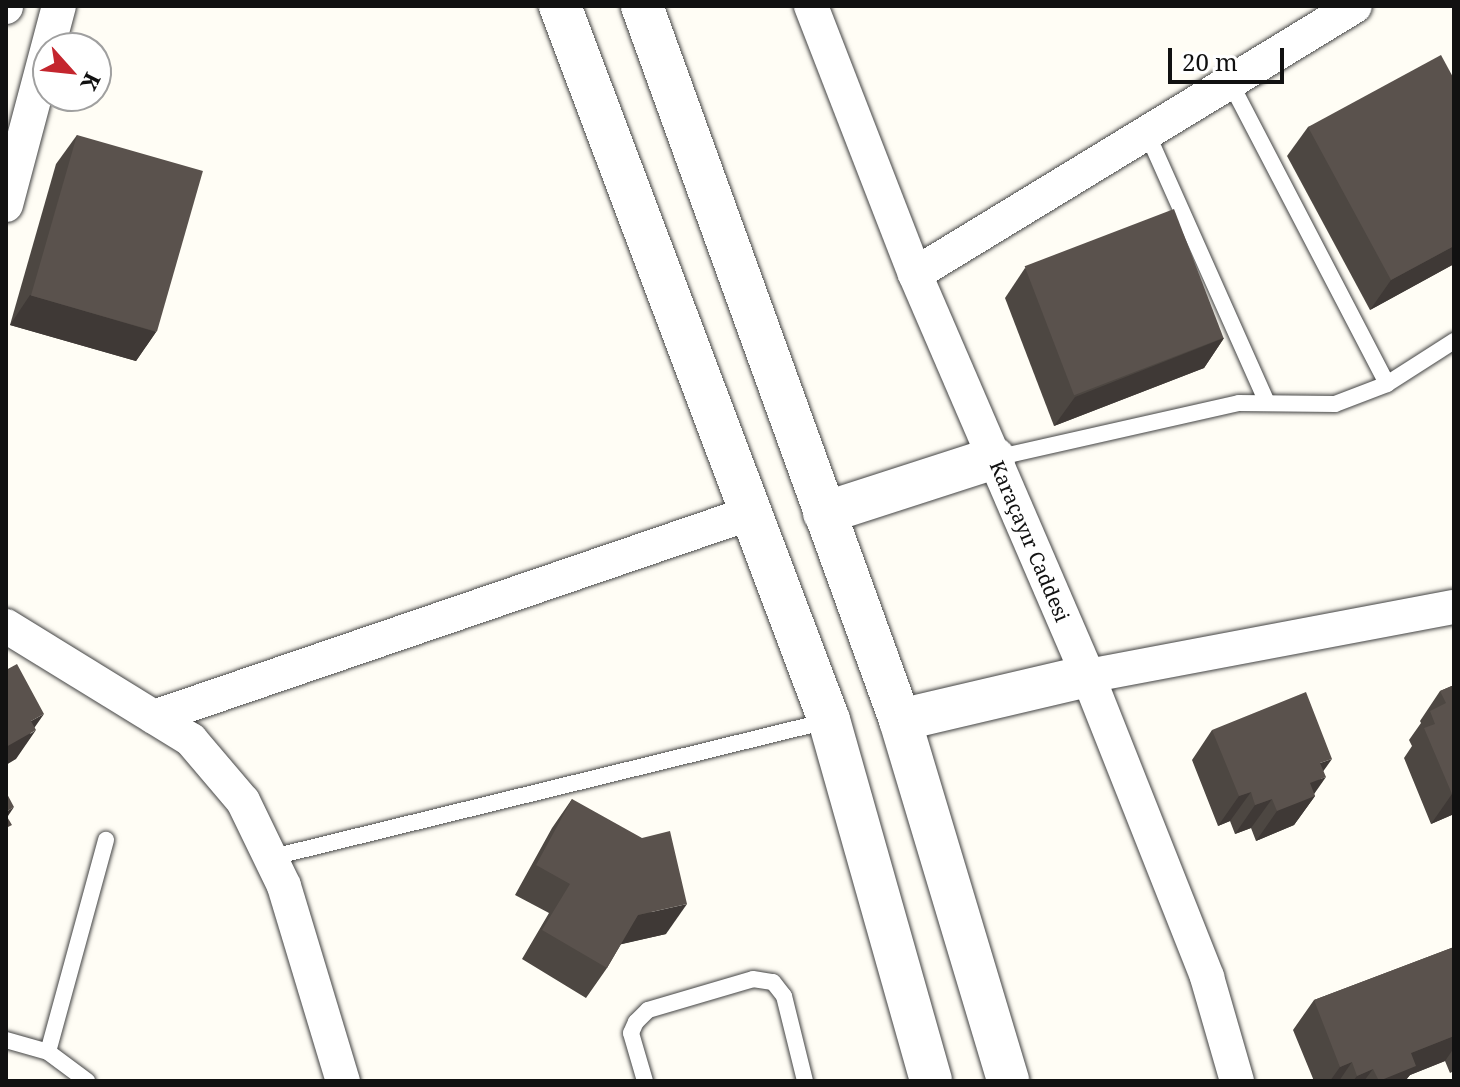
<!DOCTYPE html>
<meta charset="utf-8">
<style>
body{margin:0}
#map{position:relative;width:1460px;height:1087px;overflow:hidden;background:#fffdf5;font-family:"Noto Serif",serif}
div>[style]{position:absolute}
.roads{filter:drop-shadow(0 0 2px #444) drop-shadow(0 0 2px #444)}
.service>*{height:16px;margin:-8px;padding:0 8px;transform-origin:8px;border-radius:8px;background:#fff}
.minor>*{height:34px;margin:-17px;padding:0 17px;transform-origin:17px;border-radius:17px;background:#fff}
.tertiary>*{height:42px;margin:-21px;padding:0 21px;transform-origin:21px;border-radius:21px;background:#fff}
.wall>*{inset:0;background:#4d4742}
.shaded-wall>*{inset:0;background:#3f3936}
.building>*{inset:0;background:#5a524d;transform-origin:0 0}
span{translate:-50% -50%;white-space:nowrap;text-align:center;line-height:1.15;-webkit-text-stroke:8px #fff;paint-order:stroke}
.street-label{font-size:20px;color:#111}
.frame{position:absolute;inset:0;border:8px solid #111;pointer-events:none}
.north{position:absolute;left:32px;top:32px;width:80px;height:80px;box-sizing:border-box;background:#fff;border:2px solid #a0a0a0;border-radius:50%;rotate:117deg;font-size:22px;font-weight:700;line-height:32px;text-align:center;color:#111}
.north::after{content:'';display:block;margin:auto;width:28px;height:36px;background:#c4262e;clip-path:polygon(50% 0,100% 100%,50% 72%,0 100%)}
.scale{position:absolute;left:1168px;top:48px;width:116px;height:36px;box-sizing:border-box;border:4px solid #111;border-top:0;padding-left:10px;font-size:24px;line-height:28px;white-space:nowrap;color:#111;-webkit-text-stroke:6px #fff;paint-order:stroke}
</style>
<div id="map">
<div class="roads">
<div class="service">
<div style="left:1230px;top:82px;width:340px;rotate:62.5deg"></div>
<div style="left:1147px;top:133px;width:295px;rotate:66deg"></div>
<div style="left:995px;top:458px;width:250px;rotate:-12.7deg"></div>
<div style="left:1239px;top:403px;width:96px;rotate:0.6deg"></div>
<div style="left:1335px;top:404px;width:56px;rotate:-21deg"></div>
<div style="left:1387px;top:384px;width:80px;rotate:-32.7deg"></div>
<div style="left:273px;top:857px;width:570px;rotate:-13.79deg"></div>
<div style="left:6px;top:1040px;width:44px;rotate:15.9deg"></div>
<div style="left:48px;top:1052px;width:49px;rotate:36.6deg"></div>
<div style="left:48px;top:1052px;width:220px;rotate:-74.7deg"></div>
<div style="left:645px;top:1081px;width:50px;rotate:-106.3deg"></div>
<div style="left:631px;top:1033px;width:12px;rotate:-66deg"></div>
<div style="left:636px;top:1022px;width:17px;rotate:-45deg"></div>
<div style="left:648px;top:1010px;width:109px;rotate:-16.4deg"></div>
<div style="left:753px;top:979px;width:20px;rotate:9deg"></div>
<div style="left:773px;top:982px;width:18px;rotate:52deg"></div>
<div style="left:784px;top:996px;width:88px;rotate:76.1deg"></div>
</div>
<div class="minor">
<div style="left:811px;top:6px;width:287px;rotate:68.8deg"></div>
<div style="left:915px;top:274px;width:438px;rotate:66.7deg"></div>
<div style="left:1088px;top:676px;width:324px;rotate:68.4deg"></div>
<div style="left:1207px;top:977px;width:108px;rotate:73.9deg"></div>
<div style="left:6px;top:7px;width:1px;rotate:-90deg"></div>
<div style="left:6px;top:205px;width:206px;rotate:-75.1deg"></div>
<div style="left:915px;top:274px;width:515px;rotate:-31.35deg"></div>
<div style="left:6px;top:626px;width:217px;rotate:31.6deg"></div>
<div style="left:191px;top:740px;width:80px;rotate:49.6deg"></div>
<div style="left:243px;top:801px;width:94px;rotate:64.2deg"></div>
<div style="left:284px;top:886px;width:204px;rotate:73.2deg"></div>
<div style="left:1088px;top:676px;width:372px;rotate:-10.7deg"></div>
<div style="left:154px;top:717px;width:631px;rotate:-18.87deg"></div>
</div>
<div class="tertiary">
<div style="left:560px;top:6px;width:763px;rotate:69.36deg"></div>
<div style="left:829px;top:720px;width:375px;rotate:74.2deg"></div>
<div style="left:642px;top:6px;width:759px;rotate:70.13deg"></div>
<div style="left:900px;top:720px;width:377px;rotate:73.3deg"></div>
<div style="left:824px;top:513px;width:179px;rotate:-17.9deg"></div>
<div style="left:900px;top:720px;width:193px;rotate:-13.2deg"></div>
</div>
</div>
<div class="wall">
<div style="clip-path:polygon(1454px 79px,1454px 264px,1370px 310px,1287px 156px,1308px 127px)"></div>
<div style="clip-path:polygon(77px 135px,156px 332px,136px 361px,10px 325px,56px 164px)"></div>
<div style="clip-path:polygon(1025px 268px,1224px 338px,1204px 368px,1054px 426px,1005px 298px)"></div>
<div style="clip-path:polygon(1454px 685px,1454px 814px,1431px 824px,1404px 758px,1412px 746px,1409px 740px,1421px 723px,1420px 721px,1440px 691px)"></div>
<div style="clip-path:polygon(1212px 730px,1323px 771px,1314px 794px,1315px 796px,1294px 825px,1256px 841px,1251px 828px,1235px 834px,1230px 821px,1218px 826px,1192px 760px)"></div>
<div style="clip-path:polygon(572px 799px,666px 934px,621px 944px,607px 968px,586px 998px,522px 959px,549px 913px,515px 895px,552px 828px)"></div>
<div style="clip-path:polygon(1454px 947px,1454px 1071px,1450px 1073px,1445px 1061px,1410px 1075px,1405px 1081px,1314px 1081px,1293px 1030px,1314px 1000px)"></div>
</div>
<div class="shaded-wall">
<div style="clip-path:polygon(1454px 246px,1454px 264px,1370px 310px,1391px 280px)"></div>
<div style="clip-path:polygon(30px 295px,156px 332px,136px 361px,10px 325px)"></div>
<div style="clip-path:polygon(1224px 338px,1204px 368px,1054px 426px,1075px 397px)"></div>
<div style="clip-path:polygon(44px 714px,30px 734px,36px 730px,16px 759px,6px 765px,6px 747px,31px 721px)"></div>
<div style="clip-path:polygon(1332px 759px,1317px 780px,1326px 777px,1312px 797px,1315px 796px,1294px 825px,1256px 841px,1277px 811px,1320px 763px)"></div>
<div style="clip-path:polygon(1251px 792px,1230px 821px,1218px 826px,1239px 796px)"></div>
<div style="clip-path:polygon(1454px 793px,1454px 814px,1431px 824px,1452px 794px)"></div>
<div style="clip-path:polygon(1272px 799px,1251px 828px,1235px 834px,1255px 805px)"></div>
<div style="clip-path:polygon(14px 807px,6px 819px,6px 812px)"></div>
<div style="clip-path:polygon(687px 904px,666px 934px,618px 945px,638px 915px)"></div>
<div style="clip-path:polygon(1454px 1036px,1454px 1048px,1445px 1061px,1410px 1075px,1405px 1081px,1379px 1081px,1411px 1053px)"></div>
<div style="clip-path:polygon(1352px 1062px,1339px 1081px,1330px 1081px,1340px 1067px)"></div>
<div style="clip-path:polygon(1373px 1069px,1364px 1081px,1353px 1081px,1357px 1076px)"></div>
</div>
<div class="building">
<div style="clip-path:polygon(1441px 55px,1454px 79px,1454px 246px,1391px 280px,1308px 127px)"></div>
<div style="left:77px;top:135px;width:131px;height:167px;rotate:16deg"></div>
<div style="left:1174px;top:209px;width:138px;height:160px;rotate:69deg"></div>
<div style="clip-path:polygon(17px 664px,44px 714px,31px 721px,36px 730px,6px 747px,6px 670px)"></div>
<div style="clip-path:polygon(1454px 685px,1454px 793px,1452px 794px,1424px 728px,1435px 724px,1430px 711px,1446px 703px,1440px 691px)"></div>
<div style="clip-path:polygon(1306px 692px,1332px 759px,1320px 763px,1326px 777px,1310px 783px,1315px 796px,1277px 811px,1272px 799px,1255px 805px,1251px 792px,1239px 796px,1212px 730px)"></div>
<div style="clip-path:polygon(6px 792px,14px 807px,6px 812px)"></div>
<div style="clip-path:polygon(572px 799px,642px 838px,670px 831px,687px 904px,638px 915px,607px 968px,542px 930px,570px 884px,536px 865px)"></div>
<div style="clip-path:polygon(6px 815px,12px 825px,6px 828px)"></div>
<div style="clip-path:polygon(1454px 947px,1454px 1036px,1411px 1053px,1416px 1066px,1379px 1081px,1373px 1069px,1357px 1076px,1352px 1062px,1340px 1067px,1314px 1000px)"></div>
</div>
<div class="street-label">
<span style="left:1030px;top:541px;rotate:67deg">Karaçayır Caddesi</span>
</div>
<div class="frame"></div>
<div class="north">K</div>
<div class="scale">20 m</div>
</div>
